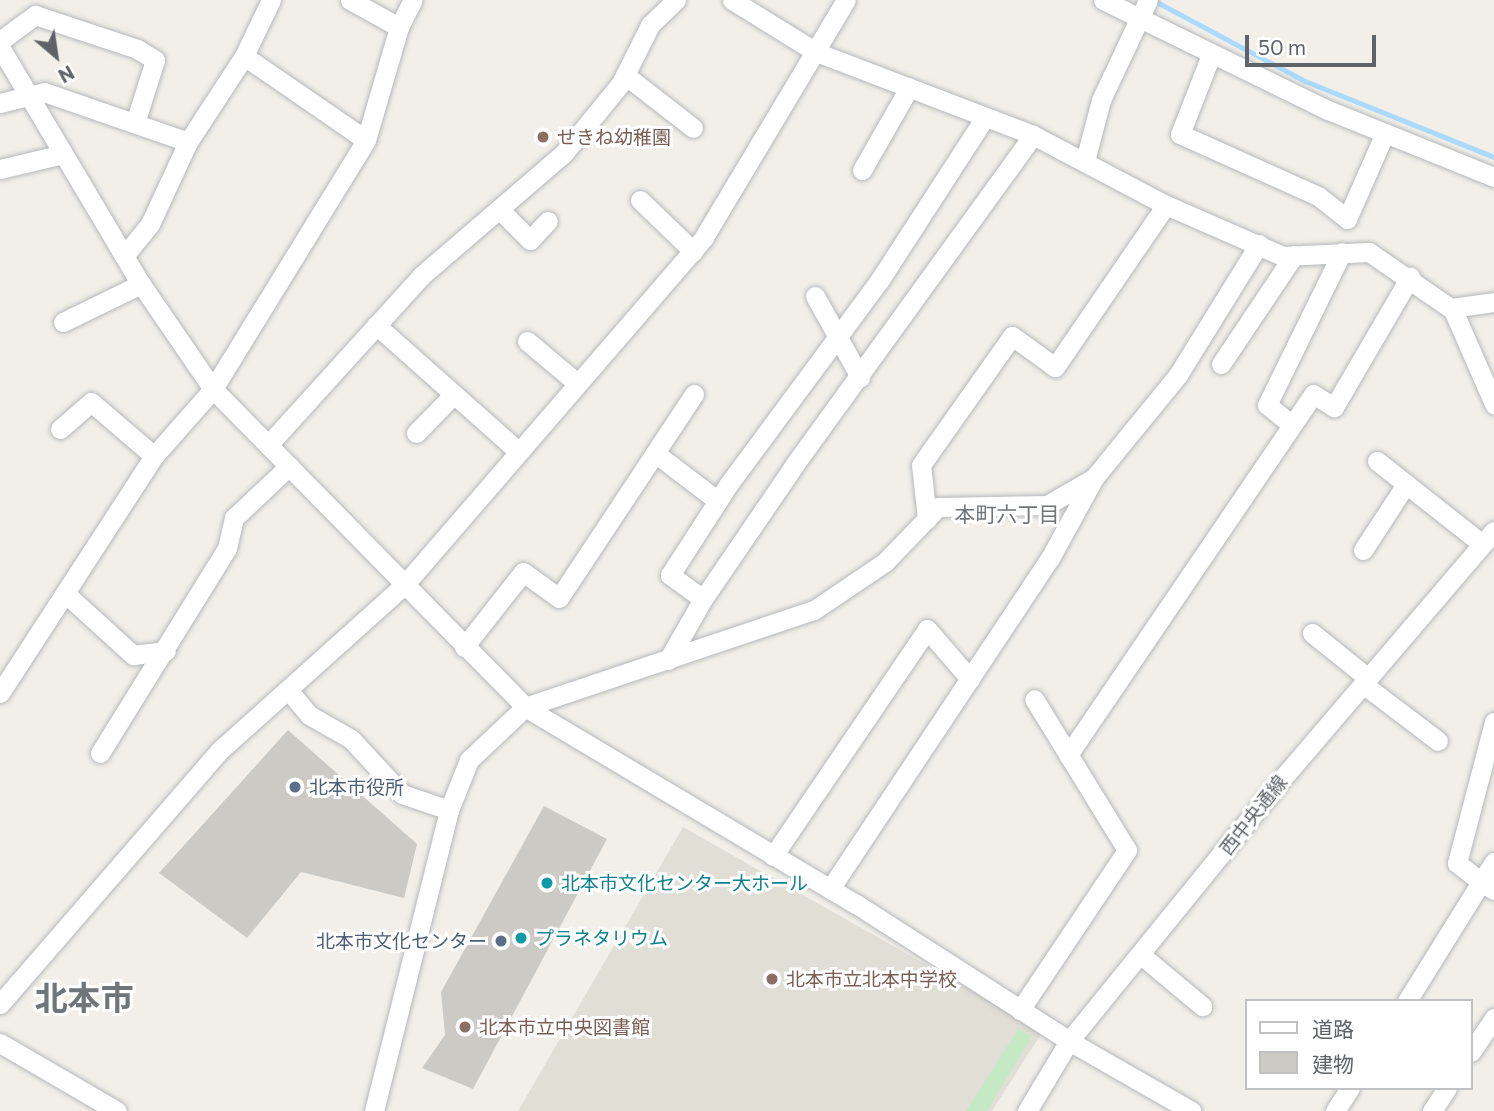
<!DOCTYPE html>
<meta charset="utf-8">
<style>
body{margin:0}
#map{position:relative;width:1494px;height:1111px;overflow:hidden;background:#f1efe8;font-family:Commissioner,"Noto Sans JP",sans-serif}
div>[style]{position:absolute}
.education>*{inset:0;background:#e1ded6}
.green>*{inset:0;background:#c5e8c5}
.stream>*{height:5px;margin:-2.5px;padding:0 2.5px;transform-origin:2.5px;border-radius:2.5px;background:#aadaff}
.building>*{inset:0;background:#cccac5}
.roads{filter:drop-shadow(0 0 2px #b5b8bc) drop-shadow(0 0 2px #b5b8bc)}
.minor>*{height:19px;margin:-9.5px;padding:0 9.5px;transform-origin:9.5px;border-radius:9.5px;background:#fff}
.dots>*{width:19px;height:19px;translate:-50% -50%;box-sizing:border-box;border:4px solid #fff;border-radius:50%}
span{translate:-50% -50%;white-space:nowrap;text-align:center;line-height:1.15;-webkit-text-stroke:6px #fff;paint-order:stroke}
.education-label{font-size:19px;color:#785e54}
.left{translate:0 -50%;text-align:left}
.service-label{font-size:19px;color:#4e5e75}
.right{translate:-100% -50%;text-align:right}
.street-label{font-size:19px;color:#5f6368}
.culture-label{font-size:19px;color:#0d838f}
.neighbourhood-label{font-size:21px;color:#70757a}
.town-label{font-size:33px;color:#70757a;font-weight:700}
.legend{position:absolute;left:1245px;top:999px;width:228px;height:91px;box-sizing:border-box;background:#fff;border:2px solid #bfc1c3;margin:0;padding:9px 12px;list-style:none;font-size:21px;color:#5f6368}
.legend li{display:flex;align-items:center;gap:14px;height:35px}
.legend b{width:35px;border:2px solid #bfc1c3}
.north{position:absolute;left:21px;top:21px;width:70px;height:70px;-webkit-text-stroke:5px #fff;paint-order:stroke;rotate:151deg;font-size:19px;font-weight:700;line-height:28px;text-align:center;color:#5f6368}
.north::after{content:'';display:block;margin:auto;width:24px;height:32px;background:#5f6368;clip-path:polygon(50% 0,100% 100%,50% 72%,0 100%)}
.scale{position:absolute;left:1245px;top:35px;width:131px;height:32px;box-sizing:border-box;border:4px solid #5f6368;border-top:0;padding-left:9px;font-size:21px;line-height:24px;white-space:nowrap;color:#5f6368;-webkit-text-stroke:5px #fff;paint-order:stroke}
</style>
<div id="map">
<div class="education">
<div style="clip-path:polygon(683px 827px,1043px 1031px,992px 1111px,518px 1111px)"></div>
</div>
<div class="green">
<div style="clip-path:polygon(1018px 1029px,1032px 1036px,987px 1111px,966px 1111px)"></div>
</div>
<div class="stream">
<div style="left:1153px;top:0;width:172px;rotate:28.1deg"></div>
<div style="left:1305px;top:81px;width:204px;rotate:21.9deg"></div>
</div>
<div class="building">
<div style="clip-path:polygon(288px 730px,417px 844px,404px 898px,301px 872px,247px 938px,159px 873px)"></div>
<div style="clip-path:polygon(544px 806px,607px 839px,473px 1089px,422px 1068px,445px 1035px,441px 992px)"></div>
</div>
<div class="roads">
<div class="minor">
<div style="left:350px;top:0;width:56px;rotate:28.9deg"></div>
<div style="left:732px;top:0;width:99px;rotate:31.8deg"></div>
<div style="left:816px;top:52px;width:232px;rotate:20.9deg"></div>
<div style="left:1033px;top:135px;width:150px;rotate:27.8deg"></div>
<div style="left:1166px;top:205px;width:128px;rotate:23.6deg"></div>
<div style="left:1283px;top:256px;width:86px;rotate:-2.7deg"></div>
<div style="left:1369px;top:252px;width:102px;rotate:34.6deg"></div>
<div style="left:1453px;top:310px;width:103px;rotate:66.4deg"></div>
<div style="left:1103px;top:0;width:250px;rotate:26.1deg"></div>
<div style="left:1328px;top:110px;width:179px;rotate:22deg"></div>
<div style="left:0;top:41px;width:44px;rotate:-36.6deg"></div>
<div style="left:35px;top:15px;width:108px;rotate:18.4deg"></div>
<div style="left:137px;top:49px;width:21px;rotate:31deg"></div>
<div style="left:155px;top:60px;width:66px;rotate:107.6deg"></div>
<div style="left:0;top:47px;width:276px;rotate:59.3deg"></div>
<div style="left:141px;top:284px;width:127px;rotate:55.6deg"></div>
<div style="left:213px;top:389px;width:445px;rotate:45.5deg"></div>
<div style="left:525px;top:707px;width:385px;rotate:30.8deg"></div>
<div style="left:856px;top:904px;width:253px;rotate:32.7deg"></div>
<div style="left:1069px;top:1041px;width:141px;rotate:29.8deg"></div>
<div style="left:1211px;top:55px;width:85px;rotate:111.4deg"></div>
<div style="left:1180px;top:134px;width:151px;rotate:24.2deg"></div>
<div style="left:1318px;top:196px;width:37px;rotate:38deg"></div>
<div style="left:1347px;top:219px;width:94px;rotate:-66.2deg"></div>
<div style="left:244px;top:56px;width:148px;rotate:34.5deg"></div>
<div style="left:625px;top:75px;width:86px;rotate:37.9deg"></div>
<div style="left:0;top:103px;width:45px;rotate:-14deg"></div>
<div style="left:44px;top:92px;width:152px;rotate:19.1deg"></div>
<div style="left:1085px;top:161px;width:63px;rotate:-75.3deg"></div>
<div style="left:1101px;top:100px;width:110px;rotate:-64.8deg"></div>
<div style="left:0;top:169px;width:65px;rotate:-13.4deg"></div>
<div style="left:862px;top:170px;width:95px;rotate:-60.2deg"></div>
<div style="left:640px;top:200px;width:74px;rotate:43.9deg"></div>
<div style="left:499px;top:209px;width:44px;rotate:45deg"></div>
<div style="left:530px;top:240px;width:26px;rotate:-47deg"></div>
<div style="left:124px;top:256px;width:41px;rotate:-50.9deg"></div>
<div style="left:150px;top:224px;width:90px;rotate:-65.1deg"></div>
<div style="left:188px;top:142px;width:103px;rotate:-56.9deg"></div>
<div style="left:244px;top:56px;width:62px;rotate:-64.3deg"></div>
<div style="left:815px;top:296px;width:93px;rotate:60.9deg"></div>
<div style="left:1451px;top:308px;width:43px;rotate:-7.9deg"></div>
<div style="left:63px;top:322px;width:87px;rotate:-26deg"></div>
<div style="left:376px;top:325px;width:190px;rotate:41.6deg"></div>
<div style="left:527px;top:341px;width:65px;rotate:40deg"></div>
<div style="left:1221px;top:364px;width:131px;rotate:-56.2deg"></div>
<div style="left:694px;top:394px;width:71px;rotate:123.5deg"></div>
<div style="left:655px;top:453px;width:79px;rotate:37.3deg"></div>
<div style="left:1292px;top:425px;width:32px;rotate:-141deg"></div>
<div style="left:1267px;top:405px;width:170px;rotate:-63.9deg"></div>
<div style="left:60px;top:429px;width:41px;rotate:-41.1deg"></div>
<div style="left:91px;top:402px;width:83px;rotate:40.6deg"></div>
<div style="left:416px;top:433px;width:54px;rotate:-45.7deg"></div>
<div style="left:268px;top:445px;width:228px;rotate:-47.8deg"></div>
<div style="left:421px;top:276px;width:189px;rotate:-40.7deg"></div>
<div style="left:564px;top:153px;width:90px;rotate:-50.8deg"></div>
<div style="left:621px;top:83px;width:65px;rotate:-63.4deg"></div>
<div style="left:650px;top:25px;width:36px;rotate:-44deg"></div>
<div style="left:1377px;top:461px;width:134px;rotate:38.3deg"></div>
<div style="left:927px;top:519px;width:54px;rotate:-96.3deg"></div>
<div style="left:921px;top:465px;width:158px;rotate:-54.8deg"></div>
<div style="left:1012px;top:336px;width:53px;rotate:35.8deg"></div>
<div style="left:1055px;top:367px;width:196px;rotate:-55.6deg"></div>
<div style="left:1363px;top:550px;width:79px;rotate:-56.9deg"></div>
<div style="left:66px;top:594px;width:91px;rotate:42.3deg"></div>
<div style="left:133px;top:655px;width:33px;rotate:-7deg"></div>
<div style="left:703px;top:599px;width:41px;rotate:-144deg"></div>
<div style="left:670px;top:575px;width:107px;rotate:-57.2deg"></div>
<div style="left:728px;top:485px;width:254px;rotate:-53.5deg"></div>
<div style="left:879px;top:281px;width:195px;rotate:-57.1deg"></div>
<div style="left:1312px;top:633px;width:72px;rotate:38.8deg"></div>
<div style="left:464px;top:647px;width:95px;rotate:-51.8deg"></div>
<div style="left:523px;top:572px;width:44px;rotate:35.8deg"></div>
<div style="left:559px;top:598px;width:174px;rotate:-56.5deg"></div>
<div style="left:668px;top:660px;width:70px;rotate:-60.2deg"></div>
<div style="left:703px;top:599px;width:163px;rotate:-55.7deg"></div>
<div style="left:795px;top:464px;width:406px;rotate:-54.1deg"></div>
<div style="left:1363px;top:684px;width:94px;rotate:37.2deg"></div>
<div style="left:289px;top:691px;width:31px;rotate:50deg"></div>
<div style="left:309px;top:715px;width:48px;rotate:29.7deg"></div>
<div style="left:351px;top:739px;width:75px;rotate:47.2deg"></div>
<div style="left:402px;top:794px;width:50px;rotate:18.8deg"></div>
<div style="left:0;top:693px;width:283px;rotate:-57deg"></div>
<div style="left:154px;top:456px;width:89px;rotate:-48.6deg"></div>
<div style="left:213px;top:389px;width:292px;rotate:-58.4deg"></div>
<div style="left:366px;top:140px;width:118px;rotate:-73.7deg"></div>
<div style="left:399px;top:27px;width:30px;rotate:-63deg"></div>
<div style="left:1494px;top:722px;width:146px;rotate:104.7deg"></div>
<div style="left:1457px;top:863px;width:31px;rotate:38deg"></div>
<div style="left:1481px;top:882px;width:24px;rotate:-57deg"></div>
<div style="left:100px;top:753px;width:241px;rotate:-58.2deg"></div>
<div style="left:227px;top:548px;width:31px;rotate:-77deg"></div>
<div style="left:234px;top:518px;width:76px;rotate:-43.4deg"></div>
<div style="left:1068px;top:755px;width:436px;rotate:-55.8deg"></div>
<div style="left:1313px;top:394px;width:25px;rotate:32deg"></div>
<div style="left:1334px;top:407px;width:151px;rotate:-59.7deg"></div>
<div style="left:773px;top:856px;width:274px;rotate:-55.8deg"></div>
<div style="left:927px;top:629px;width:66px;rotate:49.3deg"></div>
<div style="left:830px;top:889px;width:397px;rotate:-56.4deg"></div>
<div style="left:1050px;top:558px;width:91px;rotate:-61.2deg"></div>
<div style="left:1094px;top:478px;width:133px;rotate:-50.8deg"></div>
<div style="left:1178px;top:375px;width:154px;rotate:-58.3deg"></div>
<div style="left:1141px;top:955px;width:80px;rotate:39.9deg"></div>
<div style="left:1407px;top:1001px;width:140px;rotate:-58.1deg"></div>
<div style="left:1481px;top:882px;width:15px;rotate:32deg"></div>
<div style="left:0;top:1004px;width:335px;rotate:-49.1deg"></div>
<div style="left:219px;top:751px;width:250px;rotate:-41.9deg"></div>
<div style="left:405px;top:584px;width:458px;rotate:-49.2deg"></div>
<div style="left:704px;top:237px;width:276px;rotate:-59.1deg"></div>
<div style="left:1020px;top:1010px;width:192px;rotate:-56.2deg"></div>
<div style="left:1127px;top:850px;width:177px;rotate:-121.6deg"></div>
<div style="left:0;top:1043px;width:135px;rotate:30.2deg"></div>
<div style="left:1471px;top:1052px;width:41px;rotate:-55.9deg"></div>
<div style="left:374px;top:1111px;width:310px;rotate:-76deg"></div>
<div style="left:449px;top:810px;width:54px;rotate:-68.2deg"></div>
<div style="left:469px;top:760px;width:77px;rotate:-43.4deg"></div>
<div style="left:525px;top:707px;width:305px;rotate:-18.6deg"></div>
<div style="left:814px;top:610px;width:86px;rotate:-34.1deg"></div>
<div style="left:885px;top:562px;width:76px;rotate:-46.1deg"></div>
<div style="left:938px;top:507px;width:109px;rotate:-1.1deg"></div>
<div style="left:1047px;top:505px;width:54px;rotate:-29.9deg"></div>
<div style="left:1027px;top:1111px;width:82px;rotate:-59deg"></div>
<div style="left:1069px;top:1041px;width:345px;rotate:-50.9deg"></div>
<div style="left:1287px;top:773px;width:318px;rotate:-49.5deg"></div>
<div style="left:1335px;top:1111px;width:27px;rotate:-57deg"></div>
<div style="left:1432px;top:1111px;width:27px;rotate:-57deg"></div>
</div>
</div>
<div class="dots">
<div style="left:543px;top:137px;background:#8d6e63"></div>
<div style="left:295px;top:787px;background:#5c6f8a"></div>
<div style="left:547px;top:883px;background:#0f9aa8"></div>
<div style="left:521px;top:938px;background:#0f9aa8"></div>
<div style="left:501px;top:941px;background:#5c6f8a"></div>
<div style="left:772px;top:979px;background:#8d6e63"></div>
<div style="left:465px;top:1027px;background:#8d6e63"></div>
</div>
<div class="education-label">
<span class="left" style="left:557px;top:137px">せきね幼稚園</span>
<span class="left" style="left:786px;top:979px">北本市立北本中学校</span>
<span class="left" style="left:479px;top:1027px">北本市立中央図書館</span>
</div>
<div class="service-label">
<span class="left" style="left:309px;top:787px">北本市役所</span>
<span class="right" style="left:487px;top:941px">北本市文化センター</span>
</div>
<div class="street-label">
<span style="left:1253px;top:815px;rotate:-52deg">西中央通線</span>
</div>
<div class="culture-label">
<span class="left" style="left:561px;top:883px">北本市文化センター大ホール</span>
<span class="left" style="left:535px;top:938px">プラネタリウム</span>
</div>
<div class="neighbourhood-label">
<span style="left:1007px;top:514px">本町六丁目</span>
</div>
<div class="town-label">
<span style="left:84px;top:997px">北本市</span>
</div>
<ul class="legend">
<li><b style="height:9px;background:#fff"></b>道路</li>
<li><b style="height:19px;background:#cccac5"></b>建物</li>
</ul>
<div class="north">N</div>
<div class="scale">50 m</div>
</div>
